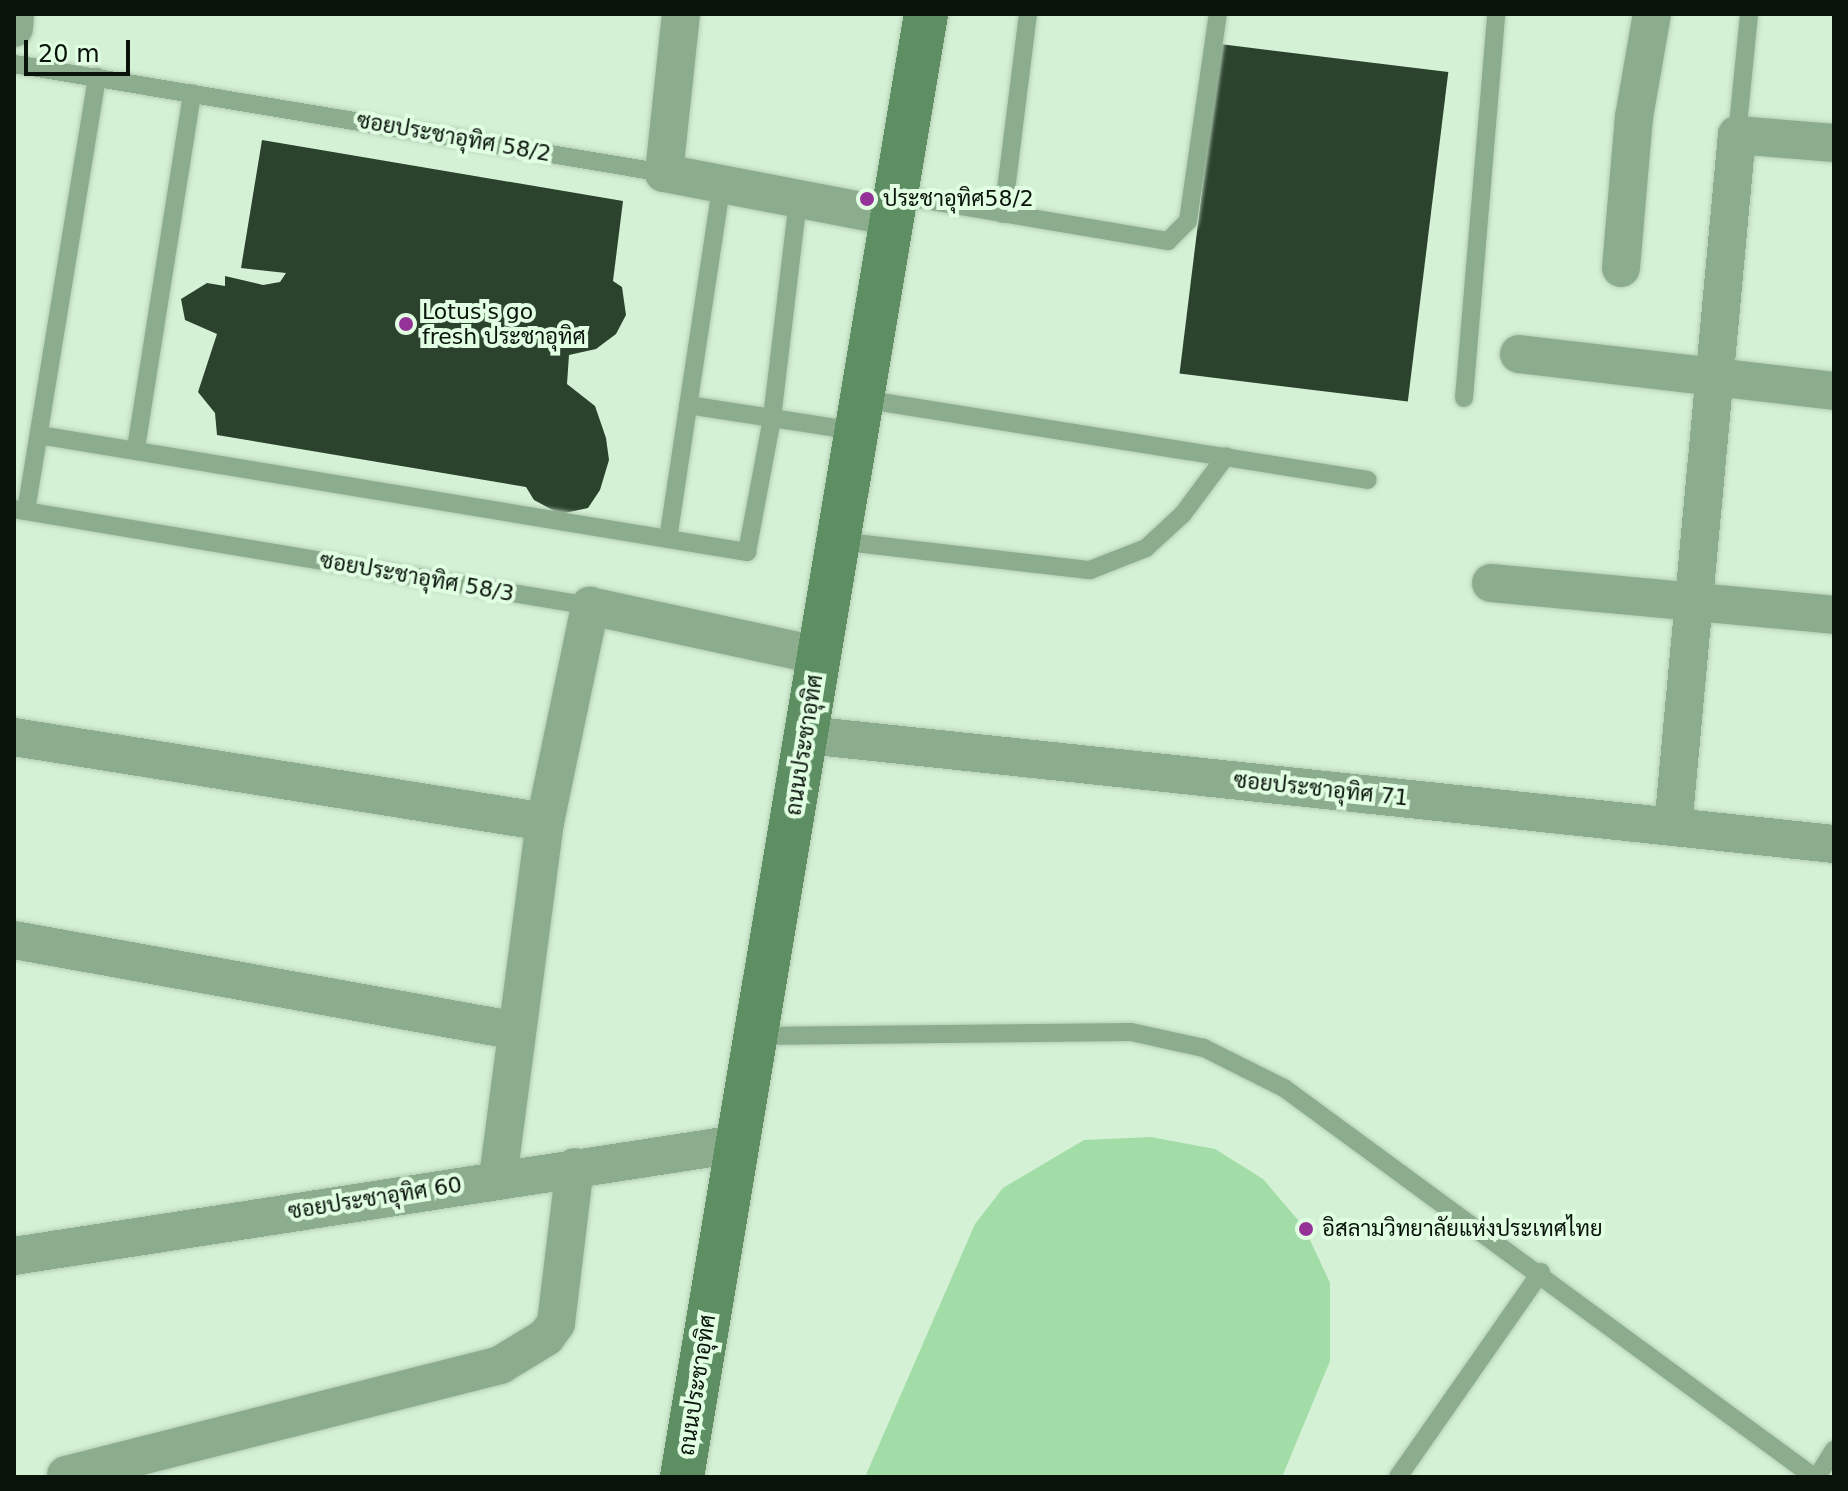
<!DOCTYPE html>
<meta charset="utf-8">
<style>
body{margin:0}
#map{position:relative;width:1848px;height:1491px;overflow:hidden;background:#d4f1d5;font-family:"DejaVu Sans",Sarabun,sans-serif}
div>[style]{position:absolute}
.green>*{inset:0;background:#a2dca6}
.building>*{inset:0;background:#2b422d;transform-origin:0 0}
.roads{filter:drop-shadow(0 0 2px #b4cdb5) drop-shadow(0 0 2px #b4cdb5)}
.service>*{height:18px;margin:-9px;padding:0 9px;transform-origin:9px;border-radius:9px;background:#8cac8e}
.minor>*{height:38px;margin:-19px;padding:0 19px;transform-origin:19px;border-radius:19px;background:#8cac8e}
.secondary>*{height:44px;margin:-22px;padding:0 22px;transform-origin:22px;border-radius:22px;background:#5e8f62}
.dots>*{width:22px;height:22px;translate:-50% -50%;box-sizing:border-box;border:4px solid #e1fee3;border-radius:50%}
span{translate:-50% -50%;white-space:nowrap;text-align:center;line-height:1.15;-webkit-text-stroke:8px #e1fee3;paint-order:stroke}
.street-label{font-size:22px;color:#09130a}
.poi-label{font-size:22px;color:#09130a}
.left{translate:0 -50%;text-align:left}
.frame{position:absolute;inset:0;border:16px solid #09130a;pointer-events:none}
.scale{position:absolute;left:24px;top:40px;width:106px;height:36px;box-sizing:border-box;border:4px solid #09130a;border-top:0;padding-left:10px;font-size:24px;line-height:28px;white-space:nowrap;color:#09130a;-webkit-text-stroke:6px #e1fee3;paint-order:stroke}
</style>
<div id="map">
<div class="green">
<div style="clip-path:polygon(1151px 1137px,1215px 1149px,1263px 1179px,1304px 1227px,1330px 1283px,1330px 1361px,1282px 1477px,865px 1477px,975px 1224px,1003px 1188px,1084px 1140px)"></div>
</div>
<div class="building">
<div style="left:1220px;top:44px;width:230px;height:332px;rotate:7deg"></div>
<div style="clip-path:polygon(262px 140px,623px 201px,613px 281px,622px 287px,626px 315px,616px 334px,596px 349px,569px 355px,567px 384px,595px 406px,606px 438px,609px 460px,600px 490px,588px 508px,560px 514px,534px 500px,526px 487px,217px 435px,215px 413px,198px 392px,217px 334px,185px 320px,181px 299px,207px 283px,225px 286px,225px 276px,263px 285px,280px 282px,286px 273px,241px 268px)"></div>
</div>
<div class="roads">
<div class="service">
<div style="left:14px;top:64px;width:659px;rotate:9.52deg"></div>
<div style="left:1737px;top:135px;width:122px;rotate:-84.3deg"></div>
<div style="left:895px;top:195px;width:277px;rotate:9.6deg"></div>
<div style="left:1168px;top:241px;width:28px;rotate:-45deg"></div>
<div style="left:1188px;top:221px;width:209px;rotate:-81.8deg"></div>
<div style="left:1003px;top:214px;width:202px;rotate:-82.9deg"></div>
<div style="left:1464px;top:398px;width:385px;rotate:-85.2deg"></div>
<div style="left:862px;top:399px;width:512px;rotate:9.09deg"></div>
<div style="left:688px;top:405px;width:169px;rotate:8.8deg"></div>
<div style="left:39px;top:435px;width:718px;rotate:9.38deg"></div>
<div style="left:747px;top:552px;width:136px;rotate:-79.4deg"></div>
<div style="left:772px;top:418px;width:221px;rotate:-83.2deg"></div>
<div style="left:136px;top:448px;width:359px;rotate:-81deg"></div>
<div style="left:14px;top:509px;width:584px;rotate:9.56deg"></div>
<div style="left:26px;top:511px;width:440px;rotate:-80.7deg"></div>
<div style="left:668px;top:539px;width:359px;rotate:-81.4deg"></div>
<div style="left:838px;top:541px;width:254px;rotate:6.6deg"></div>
<div style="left:1090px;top:570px;width:60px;rotate:-21.4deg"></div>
<div style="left:1146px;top:548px;width:50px;rotate:-42.6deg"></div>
<div style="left:1183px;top:514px;width:72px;rotate:-53.4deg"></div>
<div style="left:756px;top:1036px;width:375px;rotate:-0.6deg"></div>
<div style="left:1131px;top:1032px;width:75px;rotate:12.4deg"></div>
<div style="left:1204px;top:1048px;width:89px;rotate:26.6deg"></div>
<div style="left:1284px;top:1088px;width:657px;rotate:36.28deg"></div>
<div style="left:1398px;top:1477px;width:250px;rotate:-55.1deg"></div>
<div style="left:1817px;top:1477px;width:32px;rotate:-58deg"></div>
</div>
<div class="minor">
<div style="left:681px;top:14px;width:160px;rotate:96.1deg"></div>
<div style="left:664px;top:173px;width:232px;rotate:10.9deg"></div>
<div style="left:14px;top:28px;width:14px;rotate:-86deg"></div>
<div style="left:1621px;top:268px;width:152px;rotate:-85.1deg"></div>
<div style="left:1634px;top:117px;width:105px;rotate:-80.1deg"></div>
<div style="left:1519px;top:354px;width:317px;rotate:6.7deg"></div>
<div style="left:1491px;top:583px;width:344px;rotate:5.3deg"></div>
<div style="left:807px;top:735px;width:1033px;rotate:6.06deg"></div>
<div style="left:14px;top:737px;width:538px;rotate:9.09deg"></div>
<div style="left:1673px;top:827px;width:695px;rotate:-84.72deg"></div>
<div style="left:1737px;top:135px;width:97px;rotate:4.7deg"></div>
<div style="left:14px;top:940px;width:511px;rotate:10.25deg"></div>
<div style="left:498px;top:1178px;width:359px;rotate:-82.5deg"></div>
<div style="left:545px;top:822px;width:221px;rotate:-78.2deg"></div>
<div style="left:590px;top:606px;width:232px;rotate:12.2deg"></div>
<div style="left:14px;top:1256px;width:732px;rotate:-8.81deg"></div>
<div style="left:66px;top:1475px;width:448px;rotate:-14.2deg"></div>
<div style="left:500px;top:1365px;width:54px;rotate:-31.3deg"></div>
<div style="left:546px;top:1337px;width:17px;rotate:-54deg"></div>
<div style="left:556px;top:1323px;width:157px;rotate:-83.1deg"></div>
</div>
<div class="secondary">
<div style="left:682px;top:1477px;width:1483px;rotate:-80.53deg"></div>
</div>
</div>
<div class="dots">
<div style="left:867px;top:199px;background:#953298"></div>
<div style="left:406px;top:324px;background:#953298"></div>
<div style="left:1306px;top:1229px;background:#953298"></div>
</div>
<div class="street-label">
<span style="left:454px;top:137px;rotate:10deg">ซอยประชาอุทิศ 58/2</span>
<span style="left:417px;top:577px;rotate:10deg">ซอยประชาอุทิศ 58/3</span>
<span style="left:804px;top:745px;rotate:-81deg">ถนนประชาอุทิศ</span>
<span style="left:1321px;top:789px;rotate:6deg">ซอยประชาอุทิศ 71</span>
<span style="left:375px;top:1198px;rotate:-9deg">ซอยประชาอุทิศ 60</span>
<span style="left:697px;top:1385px;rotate:-81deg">ถนนประชาอุทิศ</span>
</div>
<div class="poi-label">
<span class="left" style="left:883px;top:199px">ประชาอุทิศ58/2</span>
<span class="left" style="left:422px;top:324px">Lotus's go<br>fresh ประชาอุทิศ</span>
<span class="left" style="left:1322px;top:1229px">อิสลามวิทยาลัยแห่งประเทศไทย</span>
</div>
<div class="frame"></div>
<div class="scale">20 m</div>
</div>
